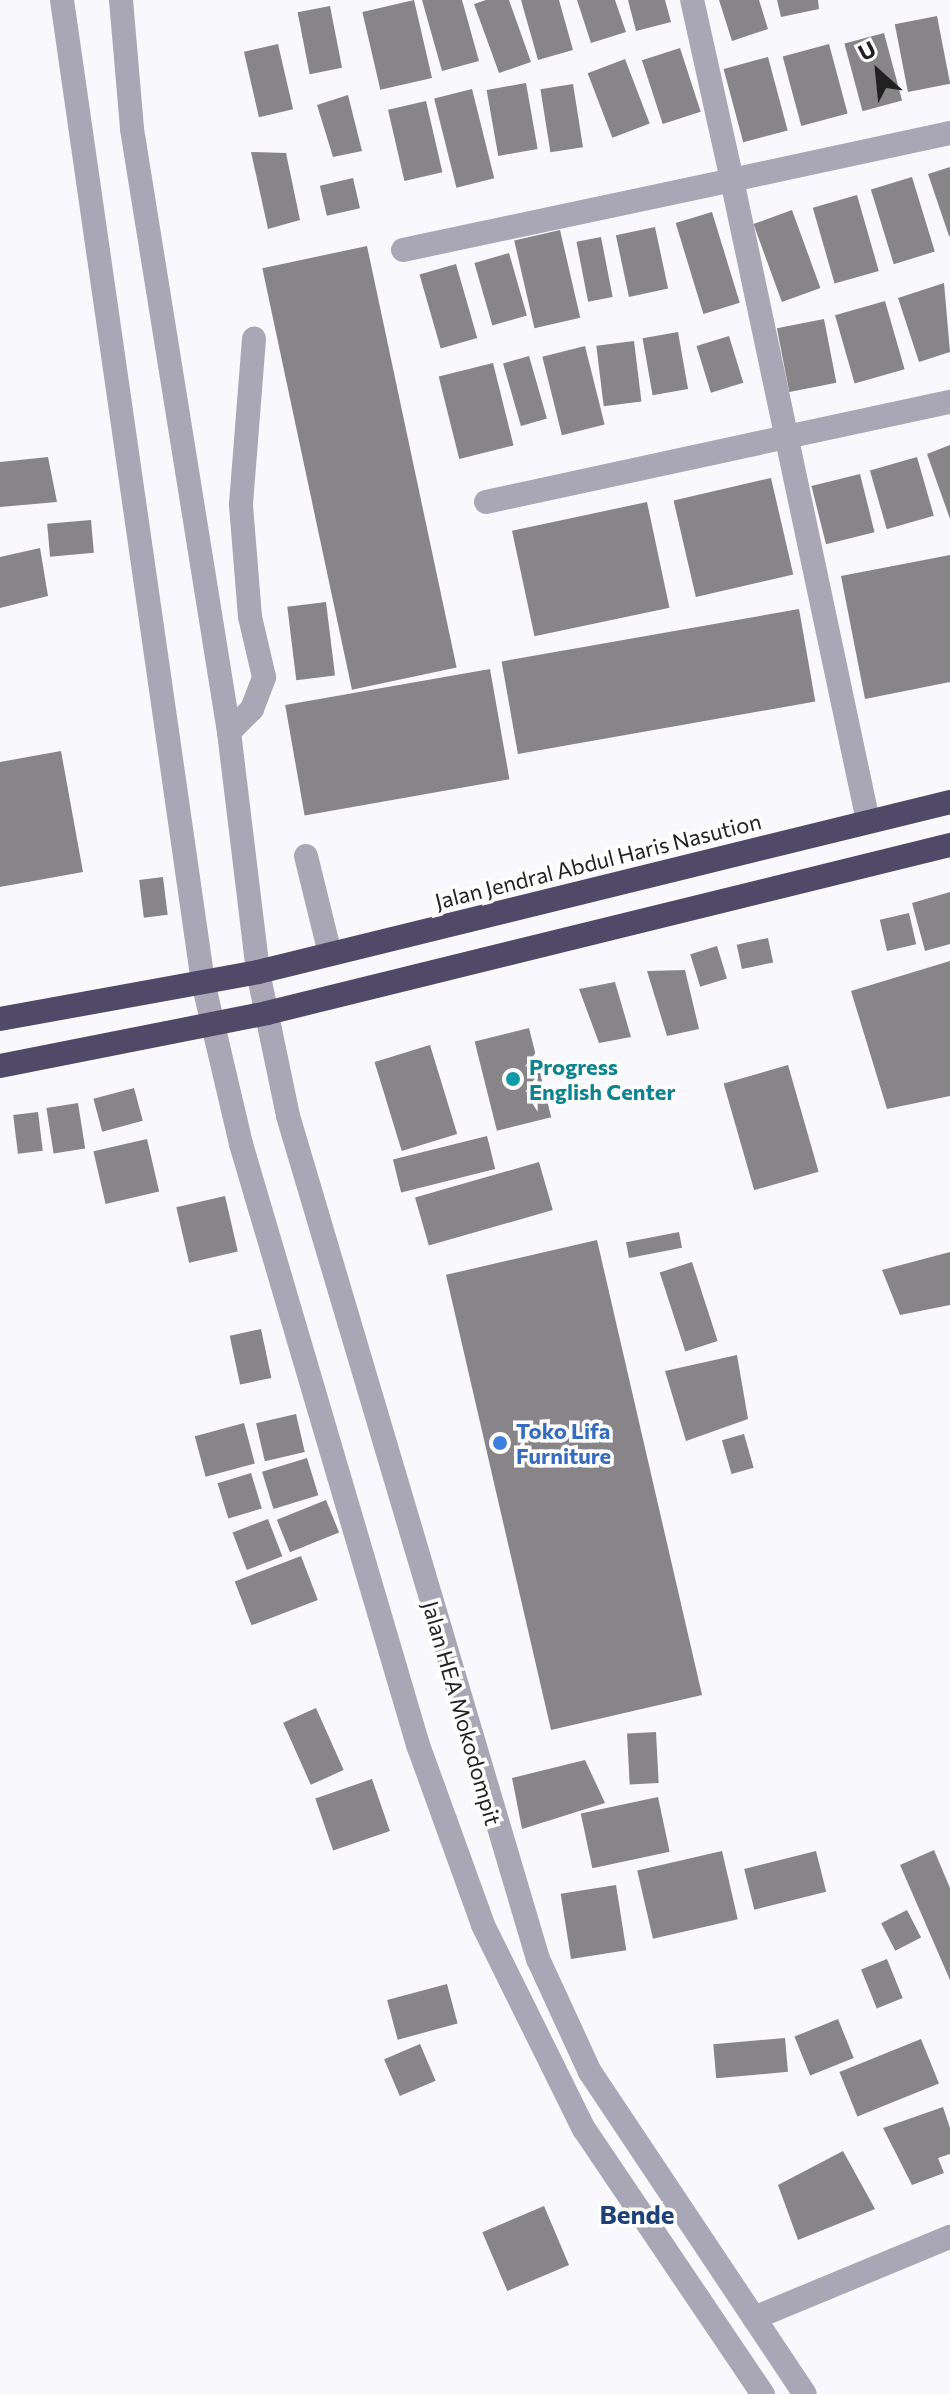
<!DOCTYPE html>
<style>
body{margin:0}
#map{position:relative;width:950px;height:2394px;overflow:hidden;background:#f9f9fd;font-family:Commissioner,sans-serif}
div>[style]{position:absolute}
.building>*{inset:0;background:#878588;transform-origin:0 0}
.minor>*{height:24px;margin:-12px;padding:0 12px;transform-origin:12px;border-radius:12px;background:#a9a6b6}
.highway>*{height:24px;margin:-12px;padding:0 12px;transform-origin:12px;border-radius:12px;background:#504a68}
.dots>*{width:22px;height:22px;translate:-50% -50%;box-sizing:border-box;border:4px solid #fff;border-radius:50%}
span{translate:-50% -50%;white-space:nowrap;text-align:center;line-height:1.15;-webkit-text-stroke:7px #fff;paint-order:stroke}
.street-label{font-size:22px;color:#212122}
.culture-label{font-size:22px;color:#0d838f;font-weight:700}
.left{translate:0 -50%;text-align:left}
.shop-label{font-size:22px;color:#366cbe;font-weight:700}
.quarter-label{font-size:26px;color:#1c4277;font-weight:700}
.north{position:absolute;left:838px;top:32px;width:80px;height:80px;-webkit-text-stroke:6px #fff;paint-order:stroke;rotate:333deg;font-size:22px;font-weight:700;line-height:32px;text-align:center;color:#212122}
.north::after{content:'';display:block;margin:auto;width:28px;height:36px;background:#212122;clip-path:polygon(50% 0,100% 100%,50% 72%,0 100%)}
</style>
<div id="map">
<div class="building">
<div style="left:414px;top:0;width:80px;height:53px;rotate:77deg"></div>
<div style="clip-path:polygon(422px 0,462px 0,479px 61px,442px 71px)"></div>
<div style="clip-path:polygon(486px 0,509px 0,531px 62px,499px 73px,474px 4px)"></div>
<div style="clip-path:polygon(521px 0,559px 0,573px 50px,538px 60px)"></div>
<div style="clip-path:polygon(577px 0,615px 0,626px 32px,591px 43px)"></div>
<div style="clip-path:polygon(628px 0,665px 0,671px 22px,636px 31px)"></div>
<div style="clip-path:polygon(719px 0,759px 0,768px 29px,732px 41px)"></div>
<div style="clip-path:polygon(777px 0,818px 0,819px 9px,781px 17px)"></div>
<div style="left:330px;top:6px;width:63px;height:33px;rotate:79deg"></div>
<div style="left:937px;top:16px;width:69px;height:43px;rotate:79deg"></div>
<div style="left:884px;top:33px;width:70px;height:41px;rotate:75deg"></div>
<div style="left:278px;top:44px;width:67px;height:35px;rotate:77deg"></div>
<div style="left:829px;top:44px;width:72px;height:48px;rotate:75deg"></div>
<div style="left:680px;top:48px;width:67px;height:40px;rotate:72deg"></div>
<div style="left:768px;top:57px;width:76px;height:46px;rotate:75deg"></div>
<div style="left:625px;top:59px;width:69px;height:40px;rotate:69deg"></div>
<div style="left:526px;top:83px;width:67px;height:40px;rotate:80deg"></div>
<div style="left:573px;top:84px;width:64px;height:33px;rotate:81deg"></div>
<div style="left:472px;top:89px;width:92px;height:39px;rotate:76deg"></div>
<div style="clip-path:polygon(348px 95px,362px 151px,333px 157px,317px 105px)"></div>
<div style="left:426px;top:101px;width:73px;height:39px;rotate:77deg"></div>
<div style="clip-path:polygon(251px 152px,286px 153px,300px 220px,268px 229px)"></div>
<div style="clip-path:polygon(950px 167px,950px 236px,949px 236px,928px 174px)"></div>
<div style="left:912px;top:177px;width:78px;height:43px;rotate:73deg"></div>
<div style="left:353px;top:178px;width:31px;height:34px;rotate:77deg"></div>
<div style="left:857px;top:195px;width:79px;height:46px;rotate:74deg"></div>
<div style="left:792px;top:210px;width:83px;height:41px;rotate:70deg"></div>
<div style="left:712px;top:212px;width:95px;height:38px;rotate:73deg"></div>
<div style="left:655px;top:227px;width:63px;height:40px;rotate:78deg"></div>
<div style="left:560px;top:230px;width:90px;height:47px;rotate:77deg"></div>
<div style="left:601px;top:237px;width:61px;height:25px;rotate:79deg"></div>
<div style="left:367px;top:246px;width:431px;height:107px;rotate:78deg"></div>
<div style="left:509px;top:253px;width:65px;height:36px;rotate:74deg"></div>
<div style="left:456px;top:264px;width:77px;height:38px;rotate:74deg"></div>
<div style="clip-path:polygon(944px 283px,950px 352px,919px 362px,898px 298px)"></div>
<div style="left:885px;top:301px;width:71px;height:52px;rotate:74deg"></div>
<div style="left:824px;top:319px;width:65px;height:48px;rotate:79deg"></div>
<div style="left:678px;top:332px;width:58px;height:36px;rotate:80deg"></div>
<div style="left:729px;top:336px;width:49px;height:34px;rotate:73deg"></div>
<div style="left:634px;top:341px;width:61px;height:38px;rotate:83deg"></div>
<div style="left:585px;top:346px;width:81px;height:44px;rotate:76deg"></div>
<div style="left:529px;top:356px;width:65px;height:27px;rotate:74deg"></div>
<div style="left:493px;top:363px;width:85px;height:56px;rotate:76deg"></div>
<div style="clip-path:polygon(950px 445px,950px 519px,927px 454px)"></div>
<div style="clip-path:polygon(48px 457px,57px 502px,0 507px,0 462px)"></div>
<div style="left:917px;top:457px;width:61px;height:49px;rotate:74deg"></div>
<div style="left:860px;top:474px;width:60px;height:50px;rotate:76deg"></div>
<div style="left:771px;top:478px;width:99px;height:100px;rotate:77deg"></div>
<div style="left:647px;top:502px;width:108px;height:138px;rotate:78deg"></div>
<div style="left:91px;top:520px;width:33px;height:44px;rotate:85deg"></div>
<div style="clip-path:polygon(40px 548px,48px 596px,0 608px,0 557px)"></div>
<div style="clip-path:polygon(950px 555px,950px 682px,865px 699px,841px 576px)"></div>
<div style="left:326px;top:602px;width:74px;height:39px;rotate:83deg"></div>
<div style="left:799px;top:609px;width:94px;height:302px;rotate:80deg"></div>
<div style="left:490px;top:669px;width:112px;height:208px;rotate:80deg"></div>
<div style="clip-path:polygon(61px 751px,83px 872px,0 887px,0 762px)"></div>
<div style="left:163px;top:877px;width:38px;height:24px;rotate:83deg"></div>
<div style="clip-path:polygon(950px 892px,950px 944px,925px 951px,912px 903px)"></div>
<div style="left:909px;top:913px;width:32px;height:30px;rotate:77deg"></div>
<div style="left:768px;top:938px;width:25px;height:32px;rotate:78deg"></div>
<div style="left:717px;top:946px;width:34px;height:28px;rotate:73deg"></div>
<div style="clip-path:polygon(950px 961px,950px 1096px,887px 1109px,851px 991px)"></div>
<div style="clip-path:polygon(685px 970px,699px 1029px,667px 1036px,647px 971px)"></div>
<div style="clip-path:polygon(615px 982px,631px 1037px,599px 1043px,579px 989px)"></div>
<div style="left:529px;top:1028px;width:92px;height:56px;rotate:76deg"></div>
<div style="left:430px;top:1045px;width:93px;height:58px;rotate:73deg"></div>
<div style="left:788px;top:1065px;width:111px;height:67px;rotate:74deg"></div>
<div style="left:134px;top:1088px;width:34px;height:42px;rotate:75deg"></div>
<div style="left:78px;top:1103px;width:46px;height:32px;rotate:81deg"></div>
<div style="left:38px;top:1112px;width:39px;height:25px;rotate:83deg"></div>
<div style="left:487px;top:1136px;width:34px;height:97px;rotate:76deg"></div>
<div style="left:147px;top:1139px;width:54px;height:55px;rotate:77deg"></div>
<div style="left:539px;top:1162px;width:50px;height:129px;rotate:74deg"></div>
<div style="left:225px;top:1196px;width:57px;height:50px;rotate:77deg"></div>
<div style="left:679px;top:1232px;width:16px;height:54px;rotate:79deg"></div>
<div style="left:597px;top:1240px;width:467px;height:155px;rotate:77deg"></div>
<div style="clip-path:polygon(950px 1252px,950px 1305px,900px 1315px,882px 1270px)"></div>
<div style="left:692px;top:1262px;width:83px;height:34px;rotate:72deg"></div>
<div style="left:261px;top:1329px;width:50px;height:32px;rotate:78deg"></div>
<div style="clip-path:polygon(737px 1355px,748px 1419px,686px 1441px,665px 1371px)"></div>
<div style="left:296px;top:1414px;width:39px;height:41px;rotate:77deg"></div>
<div style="left:244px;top:1423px;width:42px;height:51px;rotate:75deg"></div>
<div style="left:744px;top:1434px;width:35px;height:23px;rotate:74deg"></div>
<div style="left:307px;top:1458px;width:39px;height:47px;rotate:73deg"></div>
<div style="left:251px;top:1473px;width:37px;height:35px;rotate:73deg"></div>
<div style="left:326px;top:1500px;width:35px;height:53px;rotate:68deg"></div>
<div style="left:268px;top:1519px;width:40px;height:38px;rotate:69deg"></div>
<div style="left:301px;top:1556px;width:47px;height:71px;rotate:69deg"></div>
<div style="left:316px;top:1708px;width:68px;height:36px;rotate:66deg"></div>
<div style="left:656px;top:1732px;width:51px;height:29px;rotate:87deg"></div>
<div style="clip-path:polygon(585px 1760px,605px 1803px,522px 1829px,512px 1778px)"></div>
<div style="left:372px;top:1779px;width:55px;height:60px;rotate:71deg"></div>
<div style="left:658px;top:1797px;width:56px;height:79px;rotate:78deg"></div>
<div style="clip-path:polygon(934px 1850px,950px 1888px,950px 1980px,900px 1865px)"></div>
<div style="left:722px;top:1851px;width:70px;height:87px;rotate:77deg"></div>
<div style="left:816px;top:1851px;width:42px;height:74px;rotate:76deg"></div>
<div style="left:616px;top:1885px;width:66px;height:56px;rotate:81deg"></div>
<div style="left:907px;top:1910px;width:31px;height:29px;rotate:63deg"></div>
<div style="left:887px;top:1959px;width:42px;height:28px;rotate:68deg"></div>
<div style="left:447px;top:1984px;width:41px;height:62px;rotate:75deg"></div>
<div style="left:838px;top:2019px;width:42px;height:47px;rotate:68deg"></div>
<div style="left:785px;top:2038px;width:34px;height:72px;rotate:85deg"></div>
<div style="left:921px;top:2039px;width:48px;height:88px;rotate:68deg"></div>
<div style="left:420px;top:2044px;width:40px;height:39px;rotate:67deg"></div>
<div style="clip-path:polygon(943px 2107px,950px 2128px,950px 2154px,938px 2158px,944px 2173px,912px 2185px,883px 2128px)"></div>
<div style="clip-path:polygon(843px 2151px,875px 2209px,798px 2240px,778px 2185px)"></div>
<div style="left:544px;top:2206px;width:64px;height:67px;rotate:67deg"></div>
</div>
<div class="minor">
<div style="left:62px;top:0;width:992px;rotate:81.83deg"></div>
<div style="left:203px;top:982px;width:166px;rotate:76.8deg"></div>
<div style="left:241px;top:1144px;width:627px;rotate:73.59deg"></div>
<div style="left:418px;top:1745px;width:191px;rotate:70.1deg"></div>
<div style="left:483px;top:1925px;width:228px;rotate:63.7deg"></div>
<div style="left:584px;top:2129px;width:320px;rotate:56deg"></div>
<div style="left:121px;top:0;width:129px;rotate:85.1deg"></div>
<div style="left:132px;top:129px;width:611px;rotate:80.86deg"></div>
<div style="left:229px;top:732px;width:242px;rotate:83.1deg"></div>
<div style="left:258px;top:972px;width:147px;rotate:78.2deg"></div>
<div style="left:288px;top:1116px;width:879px;rotate:73.48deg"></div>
<div style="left:538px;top:1959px;width:124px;rotate:65.3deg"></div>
<div style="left:590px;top:2072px;width:387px;rotate:56.3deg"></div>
<div style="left:403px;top:250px;width:336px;rotate:-12deg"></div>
<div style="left:732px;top:180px;width:184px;rotate:-102.5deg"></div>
<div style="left:486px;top:502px;width:475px;rotate:-12.2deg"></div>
<div style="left:229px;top:732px;width:33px;rotate:-45deg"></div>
<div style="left:252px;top:709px;width:34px;rotate:-69deg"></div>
<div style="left:264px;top:677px;width:62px;rotate:-103.1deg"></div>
<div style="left:250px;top:617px;width:113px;rotate:-94.6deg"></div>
<div style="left:241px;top:504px;width:166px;rotate:-85.5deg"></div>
<div style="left:868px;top:821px;width:655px;rotate:-101.98deg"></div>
<div style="left:732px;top:180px;width:223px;rotate:-12.2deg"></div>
<div style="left:306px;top:856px;width:101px;rotate:76.2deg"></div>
<div style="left:754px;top:2318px;width:212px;rotate:-22.5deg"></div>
</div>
<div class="highway">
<div style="left:0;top:1019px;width:262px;rotate:-10.3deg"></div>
<div style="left:258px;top:972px;width:713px;rotate:-13.8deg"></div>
<div style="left:0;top:1066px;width:272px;rotate:-11.2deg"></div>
<div style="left:267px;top:1013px;width:703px;rotate:-13.82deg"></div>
</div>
<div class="dots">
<div style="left:513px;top:1079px;background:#0f9aa8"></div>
<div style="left:500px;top:1443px;background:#3f7fe0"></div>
</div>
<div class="street-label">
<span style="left:598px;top:861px;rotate:-14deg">Jalan Jendral Abdul Haris Nasution</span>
<span style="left:462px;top:1713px;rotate:74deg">Jalan HEA Mokodompit</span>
</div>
<div class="culture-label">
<span class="left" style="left:529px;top:1079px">Progress<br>English Center</span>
</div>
<div class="shop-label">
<span class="left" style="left:516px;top:1443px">Toko Lifa<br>Furniture</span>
</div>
<div class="quarter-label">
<span style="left:637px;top:2214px">Bende</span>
</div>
<div class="north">U</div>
</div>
